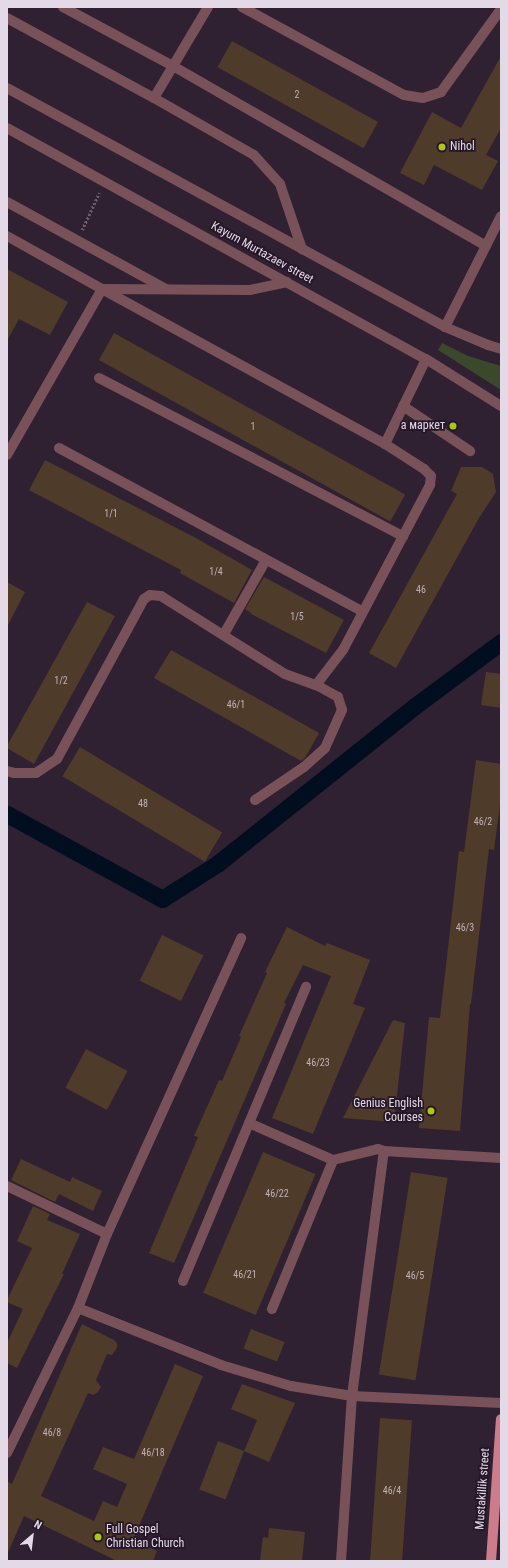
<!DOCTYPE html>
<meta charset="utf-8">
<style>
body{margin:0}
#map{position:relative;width:508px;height:1568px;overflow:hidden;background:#2f2032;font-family:"Roboto Condensed",sans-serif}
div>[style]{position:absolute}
.green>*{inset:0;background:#3c482b}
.canal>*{height:17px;margin:-8.5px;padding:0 8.5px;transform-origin:8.5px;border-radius:8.5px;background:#000e1f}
.building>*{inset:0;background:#4f3b2a;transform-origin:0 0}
.path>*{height:2.5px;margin-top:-1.25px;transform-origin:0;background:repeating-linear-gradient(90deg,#695c6c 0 2px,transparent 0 4px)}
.minor>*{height:10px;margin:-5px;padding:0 5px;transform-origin:5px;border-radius:5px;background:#795259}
.major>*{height:10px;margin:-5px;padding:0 5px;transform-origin:5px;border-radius:5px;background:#cc7c8b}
.dots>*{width:11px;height:11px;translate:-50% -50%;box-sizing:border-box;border:2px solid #251628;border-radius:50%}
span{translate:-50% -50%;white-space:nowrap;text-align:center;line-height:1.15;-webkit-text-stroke:3.5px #251628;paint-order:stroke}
.number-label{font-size:10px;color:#bfb2b8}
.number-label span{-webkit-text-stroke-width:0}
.poi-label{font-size:12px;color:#e4dae7}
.left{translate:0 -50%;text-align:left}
.right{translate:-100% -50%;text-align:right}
.street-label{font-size:12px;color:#e4dae7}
.frame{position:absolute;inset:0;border:8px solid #e4dae7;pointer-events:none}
.north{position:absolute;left:12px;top:1516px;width:40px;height:40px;-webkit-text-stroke:3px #251628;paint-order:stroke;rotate:28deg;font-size:11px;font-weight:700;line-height:16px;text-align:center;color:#e4dae7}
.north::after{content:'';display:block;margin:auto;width:14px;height:18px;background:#e4dae7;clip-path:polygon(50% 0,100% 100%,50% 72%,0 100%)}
</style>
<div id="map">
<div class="green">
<div style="clip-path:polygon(442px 343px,468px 356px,501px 366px,501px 390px,438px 350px)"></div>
</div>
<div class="canal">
<div style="left:7px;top:814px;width:177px;rotate:28.7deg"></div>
<div style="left:162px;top:899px;width:65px;rotate:-32.5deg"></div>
<div style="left:217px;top:864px;width:253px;rotate:-38.6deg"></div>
<div style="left:415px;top:706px;width:107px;rotate:-36.7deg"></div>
</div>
<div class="building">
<div style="left:232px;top:41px;width:167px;height:30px;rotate:29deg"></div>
<div style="clip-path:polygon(501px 56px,501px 128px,486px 155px,498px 161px,482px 190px,434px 165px,424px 185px,400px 173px,432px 112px,461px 128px)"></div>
<div style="clip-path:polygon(7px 269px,68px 302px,50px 335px,19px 319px,7px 341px)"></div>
<div style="left:114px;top:333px;width:333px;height:31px;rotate:29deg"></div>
<div style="clip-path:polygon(45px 460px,194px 537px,252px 570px,234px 603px,180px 573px,181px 570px,29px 490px)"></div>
<div style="clip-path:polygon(461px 467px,482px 467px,493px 474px,496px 492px,479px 518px,396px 668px,369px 653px,457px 494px,451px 491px)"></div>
<div style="clip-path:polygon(264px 577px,344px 620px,326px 653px,251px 614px,251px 613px,245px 609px)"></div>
<div style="clip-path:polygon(7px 582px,25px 592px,7px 627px)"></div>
<div style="clip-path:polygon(87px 602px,115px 616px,34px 764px,7px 748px,7px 746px)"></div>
<div style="clip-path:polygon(171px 650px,319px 733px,305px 758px,301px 761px,154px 678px)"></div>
<div style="clip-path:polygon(486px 672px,501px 674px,501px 708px,481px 705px)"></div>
<div style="left:80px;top:747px;width:166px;height:34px;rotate:31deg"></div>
<div style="clip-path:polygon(476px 760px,501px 764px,501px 798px,494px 850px,489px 849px,471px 1004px,470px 1004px,460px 1131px,419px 1128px,429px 1017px,440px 1018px,459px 851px,464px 852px)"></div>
<div style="clip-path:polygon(287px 927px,325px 946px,327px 943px,370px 960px,353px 1004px,365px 1008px,313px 1134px,272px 1118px,331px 976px,303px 965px,284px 1003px,286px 1004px,174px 1263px,149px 1253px,198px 1137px,194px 1136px,219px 1080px,222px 1081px,241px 1037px,239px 1036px,267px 973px,265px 972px)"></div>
<div style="left:162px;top:935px;width:46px;height:51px;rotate:26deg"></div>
<div style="clip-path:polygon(393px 1020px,405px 1023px,394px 1122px,343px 1118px)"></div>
<div style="left:86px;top:1049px;width:47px;height:44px;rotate:28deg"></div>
<div style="left:263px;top:1152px;width:57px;height:153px;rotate:23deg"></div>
<div style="clip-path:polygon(21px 1159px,70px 1182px,72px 1177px,102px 1191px,93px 1211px,59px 1194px,55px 1202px,11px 1180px)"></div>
<div style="left:411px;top:1172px;width:37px;height:205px;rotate:9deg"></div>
<div style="clip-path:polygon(33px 1206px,50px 1214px,47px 1220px,80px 1234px,62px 1274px,64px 1274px,17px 1368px,7px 1363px,7px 1343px,23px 1309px,7px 1302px,7px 1300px,32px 1248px,17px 1241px)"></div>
<div style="clip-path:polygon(82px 1324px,114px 1340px,117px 1343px,117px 1348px,112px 1355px,107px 1354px,96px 1380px,101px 1387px,98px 1392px,93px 1395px,88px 1393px,41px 1496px,94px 1521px,103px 1501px,117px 1507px,127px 1484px,93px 1469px,103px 1447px,134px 1459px,175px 1364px,203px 1376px,133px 1540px,157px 1551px,153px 1561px,117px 1561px,24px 1516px,7px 1555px,7px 1481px,12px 1484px)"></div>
<div style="left:251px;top:1329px;width:36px;height:21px;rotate:21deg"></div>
<div style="clip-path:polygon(242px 1384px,295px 1403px,269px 1462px,244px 1451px,257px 1420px,231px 1409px)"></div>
<div style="left:380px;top:1418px;width:32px;height:143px;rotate:4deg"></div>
<div style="left:218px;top:1441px;width:28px;height:52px;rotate:21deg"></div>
<div style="clip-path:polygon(269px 1528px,305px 1532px,302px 1561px,260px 1561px,263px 1537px,268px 1538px)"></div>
</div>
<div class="path">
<div style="left:82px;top:230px;width:41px;rotate:-65.3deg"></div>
</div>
<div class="minor">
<div style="left:63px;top:7px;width:125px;rotate:28.2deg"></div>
<div style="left:173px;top:66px;width:361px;rotate:29.9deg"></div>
<div style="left:242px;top:7px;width:184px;rotate:28.5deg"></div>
<div style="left:404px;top:95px;width:19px;rotate:9deg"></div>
<div style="left:423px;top:98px;width:19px;rotate:-18deg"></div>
<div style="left:441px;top:92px;width:99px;rotate:-54.1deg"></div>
<div style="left:7px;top:18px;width:167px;rotate:28.6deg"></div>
<div style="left:154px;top:98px;width:115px;rotate:29.7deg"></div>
<div style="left:254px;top:155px;width:39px;rotate:48deg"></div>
<div style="left:280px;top:184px;width:69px;rotate:71.3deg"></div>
<div style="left:7px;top:88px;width:499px;rotate:28.6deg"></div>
<div style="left:445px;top:327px;width:47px;rotate:22.7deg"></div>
<div style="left:488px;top:345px;width:14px;rotate:17deg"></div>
<div style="left:154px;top:98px;width:106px;rotate:-59.3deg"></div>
<div style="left:7px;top:128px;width:478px;rotate:28.9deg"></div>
<div style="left:426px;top:359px;width:89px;rotate:32.1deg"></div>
<div style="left:7px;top:202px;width:181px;rotate:28.7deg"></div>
<div style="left:7px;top:236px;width:109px;rotate:29.2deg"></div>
<div style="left:102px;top:289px;width:148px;rotate:0.4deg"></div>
<div style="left:250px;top:290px;width:38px;rotate:-12deg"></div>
<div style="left:445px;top:327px;width:124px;rotate:-63.2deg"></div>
<div style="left:99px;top:378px;width:343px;rotate:27.5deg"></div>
<div style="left:403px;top:406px;width:81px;rotate:33.9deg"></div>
<div style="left:59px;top:448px;width:345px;rotate:28.3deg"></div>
<div style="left:7px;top:455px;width:191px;rotate:-60.2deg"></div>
<div style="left:102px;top:289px;width:323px;rotate:28.7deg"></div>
<div style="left:385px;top:444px;width:94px;rotate:-64.2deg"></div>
<div style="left:224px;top:634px;width:85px;rotate:-60.4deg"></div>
<div style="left:7px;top:771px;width:7px;rotate:16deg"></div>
<div style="left:14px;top:773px;width:22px"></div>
<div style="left:36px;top:773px;width:25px;rotate:-34deg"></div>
<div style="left:57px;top:759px;width:182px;rotate:-61.5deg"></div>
<div style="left:144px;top:599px;width:7px;rotate:-34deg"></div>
<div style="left:150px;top:595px;width:11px;rotate:5deg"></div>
<div style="left:161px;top:596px;width:146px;rotate:32.2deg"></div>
<div style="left:285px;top:674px;width:33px;rotate:20deg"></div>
<div style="left:316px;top:685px;width:44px;rotate:-52.4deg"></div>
<div style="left:343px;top:650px;width:187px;rotate:-62.2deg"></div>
<div style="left:430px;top:485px;width:9px;rotate:-84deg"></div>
<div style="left:431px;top:476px;width:10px;rotate:-135deg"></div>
<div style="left:424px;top:469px;width:46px;rotate:-147.3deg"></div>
<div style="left:255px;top:800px;width:59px;rotate:-34deg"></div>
<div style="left:304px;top:767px;width:28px;rotate:-42deg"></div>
<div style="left:325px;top:748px;width:42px;rotate:-65.9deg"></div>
<div style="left:342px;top:710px;width:14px;rotate:-107deg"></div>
<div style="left:338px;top:697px;width:25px;rotate:-151deg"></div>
<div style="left:249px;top:1123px;width:92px;rotate:23.8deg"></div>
<div style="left:333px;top:1160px;width:46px;rotate:-13.7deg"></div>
<div style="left:378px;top:1149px;width:6px;rotate:18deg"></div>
<div style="left:7px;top:1186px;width:111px;rotate:25.6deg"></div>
<div style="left:107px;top:1234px;width:79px;rotate:111.4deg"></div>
<div style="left:107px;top:1234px;width:325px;rotate:-65.6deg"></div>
<div style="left:183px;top:1281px;width:319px;rotate:-67.3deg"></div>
<div style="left:272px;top:1309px;width:161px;rotate:-67.7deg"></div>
<div style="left:7px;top:1453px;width:161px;rotate:-63.9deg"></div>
<div style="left:78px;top:1308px;width:154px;rotate:21.7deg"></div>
<div style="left:221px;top:1365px;width:73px;rotate:16.7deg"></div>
<div style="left:291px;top:1386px;width:62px;rotate:9.3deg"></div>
<div style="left:352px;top:1396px;width:149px;rotate:2.7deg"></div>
<div style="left:341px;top:1561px;width:165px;rotate:-86.2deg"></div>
<div style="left:352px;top:1396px;width:247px;rotate:-82.6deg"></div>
<div style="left:384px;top:1151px;width:117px;rotate:3.4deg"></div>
</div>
<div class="major">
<div style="left:491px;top:1561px;width:142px;rotate:-86deg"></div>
</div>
<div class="dots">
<div style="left:442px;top:147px;background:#aac717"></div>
<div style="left:453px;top:426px;background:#aac717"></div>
<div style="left:431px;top:1111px;background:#aac717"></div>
<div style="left:98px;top:1537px;background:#aac717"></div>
</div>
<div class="number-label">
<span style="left:297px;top:95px">2</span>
<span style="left:253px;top:427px">1</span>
<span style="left:111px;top:514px">1/1</span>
<span style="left:216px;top:572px">1/4</span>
<span style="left:421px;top:590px">46</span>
<span style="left:297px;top:617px">1/5</span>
<span style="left:61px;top:681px">1/2</span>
<span style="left:236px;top:705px">46/1</span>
<span style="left:143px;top:804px">48</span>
<span style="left:483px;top:822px">46/2</span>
<span style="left:465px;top:928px">46/3</span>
<span style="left:318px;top:1063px">46/23</span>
<span style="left:277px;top:1194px">46/22</span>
<span style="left:245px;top:1275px">46/21</span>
<span style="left:415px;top:1276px">46/5</span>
<span style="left:52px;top:1433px">46/8</span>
<span style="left:153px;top:1453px">46/18</span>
<span style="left:392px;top:1491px">46/4</span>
</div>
<div class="poi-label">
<span class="left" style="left:450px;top:147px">Nihol</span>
<span class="right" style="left:445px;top:426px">а маркет</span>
<span class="right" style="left:423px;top:1111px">Genius English<br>Courses</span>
<span class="left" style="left:106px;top:1537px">Full Gospel<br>Christian Church</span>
</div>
<div class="street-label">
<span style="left:262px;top:253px;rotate:29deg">Kayum Murtazaev street</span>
<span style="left:483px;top:1489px;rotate:-86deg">Mustakillik street</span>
</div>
<div class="frame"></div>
<div class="north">N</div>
</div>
